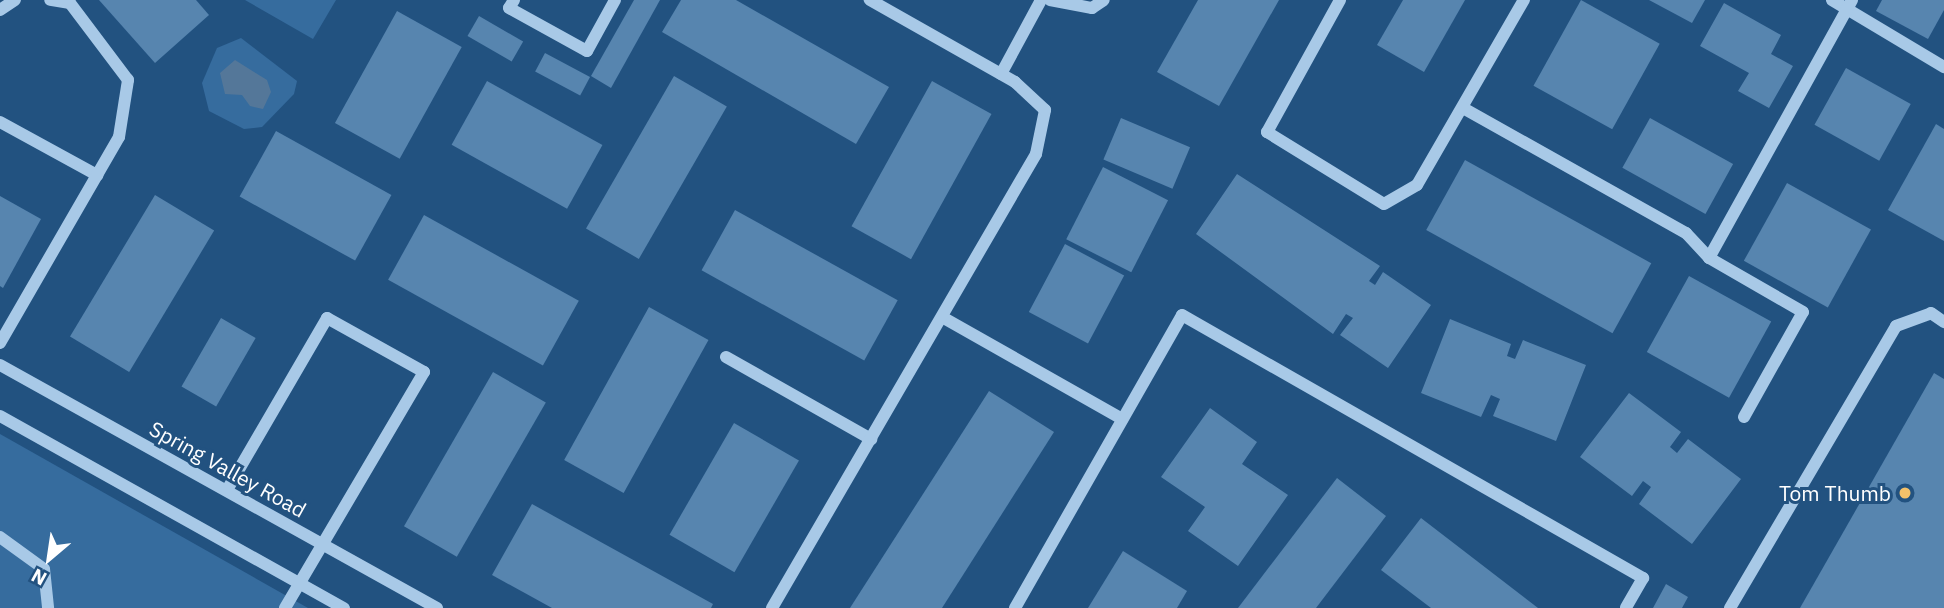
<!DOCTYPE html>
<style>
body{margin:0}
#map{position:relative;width:1944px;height:608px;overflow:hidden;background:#225280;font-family:"IBM Plex Sans",sans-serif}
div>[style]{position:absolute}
.green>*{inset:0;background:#366c9e}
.water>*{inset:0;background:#547799}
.building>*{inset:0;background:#5785af;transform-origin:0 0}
.minor>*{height:12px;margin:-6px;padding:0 6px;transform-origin:6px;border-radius:6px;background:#a8c9e7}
.dots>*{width:19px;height:19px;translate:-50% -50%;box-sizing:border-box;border:4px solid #225280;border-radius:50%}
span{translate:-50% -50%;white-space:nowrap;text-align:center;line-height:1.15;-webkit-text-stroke:6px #225280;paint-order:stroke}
.street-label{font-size:21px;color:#fff}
.poi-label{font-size:21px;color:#fff}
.right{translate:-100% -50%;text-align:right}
.north{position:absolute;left:14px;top:524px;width:70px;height:70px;-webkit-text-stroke:5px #225280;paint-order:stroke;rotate:209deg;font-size:19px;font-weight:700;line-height:28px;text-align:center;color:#fff}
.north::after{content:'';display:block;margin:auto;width:24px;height:32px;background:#fff;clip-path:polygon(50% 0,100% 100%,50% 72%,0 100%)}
</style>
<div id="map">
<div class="green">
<div style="clip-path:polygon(245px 0,336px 0,313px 39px)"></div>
<div style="clip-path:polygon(241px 38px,297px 81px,294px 94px,262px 127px,244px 129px,209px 111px,202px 83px,217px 48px)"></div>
<div style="clip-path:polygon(0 434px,308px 608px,0 608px)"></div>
</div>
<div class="water">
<div style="clip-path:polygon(235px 60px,267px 80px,271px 92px,263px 109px,250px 106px,242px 95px,225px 94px,220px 73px)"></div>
</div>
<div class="building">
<div style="clip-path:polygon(99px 0,196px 0,209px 15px,155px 63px)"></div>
<div style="clip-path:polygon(634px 0,660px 0,611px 88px,591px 76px)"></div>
<div style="clip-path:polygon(681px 0,736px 0,889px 87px,856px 144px,662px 32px)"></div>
<div style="clip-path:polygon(1198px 0,1279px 0,1219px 106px,1157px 72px)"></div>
<div style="clip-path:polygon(1403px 0,1465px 0,1424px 72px,1377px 45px)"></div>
<div style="left:1581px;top:0;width:90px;height:98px;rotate:29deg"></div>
<div style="clip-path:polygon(1649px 0,1705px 0,1692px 23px)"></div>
<div style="clip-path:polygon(1882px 0,1944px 0,1944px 10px,1928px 39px,1876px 11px)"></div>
<div style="clip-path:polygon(1724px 3px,1781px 35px,1771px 54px,1793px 66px,1769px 108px,1738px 91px,1749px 73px,1700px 46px)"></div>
<div style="left:397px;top:11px;width:74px;height:128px;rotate:29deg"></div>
<div style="left:479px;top:16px;width:51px;height:23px;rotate:30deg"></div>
<div style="left:545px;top:53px;width:51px;height:21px;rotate:28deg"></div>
<div style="left:1846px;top:68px;width:74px;height:65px;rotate:29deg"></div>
<div style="left:674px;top:76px;width:61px;height:176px;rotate:30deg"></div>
<div style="left:487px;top:81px;width:132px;height:73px;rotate:29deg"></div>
<div style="left:932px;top:81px;width:68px;height:166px;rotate:29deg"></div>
<div style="left:1121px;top:118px;width:75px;height:45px;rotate:23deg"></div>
<div style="left:1650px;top:118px;width:95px;height:57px;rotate:29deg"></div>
<div style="clip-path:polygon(1936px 124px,1944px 129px,1944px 241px,1888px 210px)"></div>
<div style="left:276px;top:131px;width:132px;height:75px;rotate:29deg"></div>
<div style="left:1465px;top:160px;width:213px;height:80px;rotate:29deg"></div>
<div style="left:1103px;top:167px;width:73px;height:81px;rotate:27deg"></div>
<div style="clip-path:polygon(1237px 174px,1380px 266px,1369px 281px,1375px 285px,1383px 272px,1431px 305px,1388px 368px,1340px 335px,1353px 318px,1346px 314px,1333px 334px,1196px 234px)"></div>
<div style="left:1787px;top:183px;width:96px;height:89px;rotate:29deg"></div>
<div style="left:155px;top:195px;width:69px;height:165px;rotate:31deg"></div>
<div style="clip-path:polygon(0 196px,41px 219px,3px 288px,0 286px)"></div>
<div style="left:735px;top:210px;width:186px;height:69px;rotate:29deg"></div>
<div style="left:424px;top:215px;width:177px;height:74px;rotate:29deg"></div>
<div style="left:1065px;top:244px;width:67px;height:77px;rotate:28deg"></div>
<div style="left:1689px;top:276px;width:94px;height:87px;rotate:29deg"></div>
<div style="left:649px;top:307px;width:68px;height:175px;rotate:29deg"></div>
<div style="left:221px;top:318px;width:40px;height:79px;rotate:30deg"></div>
<div style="clip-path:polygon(1450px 319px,1511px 344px,1507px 356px,1515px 359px,1523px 340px,1586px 365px,1556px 441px,1493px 416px,1500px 399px,1491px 395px,1481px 417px,1421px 393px)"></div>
<div style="left:493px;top:372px;width:61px;height:178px;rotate:30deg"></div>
<div style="clip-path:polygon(1934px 373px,1944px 379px,1944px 608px,1800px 608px)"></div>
<div style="clip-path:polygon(989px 391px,1054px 432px,942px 608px,850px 608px)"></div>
<div style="clip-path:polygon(1629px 393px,1681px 432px,1670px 447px,1677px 453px,1688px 439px,1741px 479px,1692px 544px,1639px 504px,1651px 487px,1643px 481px,1632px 496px,1580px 457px)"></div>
<div style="clip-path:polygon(1210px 408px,1257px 442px,1242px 464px,1288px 495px,1238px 566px,1188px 531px,1205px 507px,1161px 477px)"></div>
<div style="left:734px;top:423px;width:75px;height:129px;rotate:30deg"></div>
<div style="clip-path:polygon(1337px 478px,1386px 516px,1316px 608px,1238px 608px)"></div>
<div style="clip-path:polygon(532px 504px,713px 604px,711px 608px,552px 608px,492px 575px)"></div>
<div style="clip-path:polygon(1421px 518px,1538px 608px,1431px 608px,1381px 570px)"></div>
<div style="clip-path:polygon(1123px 551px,1187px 591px,1177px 608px,1088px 608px)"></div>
<div style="clip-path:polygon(1666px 584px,1688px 597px,1682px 608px,1653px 608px)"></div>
</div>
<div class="minor">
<div style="left:514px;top:0;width:9px;rotate:122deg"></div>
<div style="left:509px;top:8px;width:89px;rotate:28.9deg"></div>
<div style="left:587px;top:51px;width:58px;rotate:-61.2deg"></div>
<div style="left:1050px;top:0;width:43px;rotate:10.8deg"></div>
<div style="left:1092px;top:8px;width:14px;rotate:-34deg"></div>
<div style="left:1340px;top:0;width:151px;rotate:118.9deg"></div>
<div style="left:1267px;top:132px;width:137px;rotate:31.6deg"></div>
<div style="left:1384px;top:204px;width:38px;rotate:-30deg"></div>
<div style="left:1417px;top:185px;width:214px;rotate:-60deg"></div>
<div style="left:1832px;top:0;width:131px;rotate:30.9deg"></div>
<div style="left:0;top:10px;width:18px;rotate:-34deg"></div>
<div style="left:1001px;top:74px;width:84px;rotate:-61.6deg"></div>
<div style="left:1463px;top:108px;width:256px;rotate:29.3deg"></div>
<div style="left:1686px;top:233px;width:34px;rotate:47deg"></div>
<div style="left:0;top:122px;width:111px;rotate:28.7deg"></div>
<div style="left:942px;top:317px;width:207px;rotate:29.5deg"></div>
<div style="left:0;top:343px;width:238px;rotate:-60deg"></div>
<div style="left:119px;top:137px;width:58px;rotate:-81deg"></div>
<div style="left:128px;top:80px;width:96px;rotate:-127deg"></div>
<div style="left:70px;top:3px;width:20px;rotate:-171deg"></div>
<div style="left:726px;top:357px;width:167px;rotate:29.5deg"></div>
<div style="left:0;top:365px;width:500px;rotate:29.08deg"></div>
<div style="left:0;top:416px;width:394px;rotate:29.2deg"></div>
<div style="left:1744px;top:417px;width:120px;rotate:-60.7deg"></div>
<div style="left:1803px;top:312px;width:108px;rotate:-150.1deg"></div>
<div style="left:1709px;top:258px;width:295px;rotate:-61deg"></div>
<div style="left:227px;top:490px;width:199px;rotate:-59.8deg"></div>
<div style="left:327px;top:318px;width:111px;rotate:29.1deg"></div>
<div style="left:424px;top:372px;width:274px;rotate:120.5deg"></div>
<div style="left:0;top:537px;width:54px;rotate:36deg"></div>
<div style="left:44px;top:569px;width:39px;rotate:84deg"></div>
<div style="left:772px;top:608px;width:525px;rotate:-59.82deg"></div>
<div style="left:1036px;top:154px;width:45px;rotate:-78.4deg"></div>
<div style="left:1045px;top:110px;width:41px;rotate:-137deg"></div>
<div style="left:1015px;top:82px;width:167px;rotate:-150.5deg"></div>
<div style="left:1015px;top:608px;width:337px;rotate:-60.3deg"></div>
<div style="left:1182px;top:315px;width:531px;rotate:29.7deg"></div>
<div style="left:1643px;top:578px;width:34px;rotate:120deg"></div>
<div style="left:1730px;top:608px;width:327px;rotate:-59.5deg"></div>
<div style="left:1896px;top:326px;width:37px;rotate:-20deg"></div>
<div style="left:1931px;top:313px;width:16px;rotate:35deg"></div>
</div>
<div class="dots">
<div style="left:1905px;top:493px;background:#f3c16a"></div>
</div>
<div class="street-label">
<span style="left:228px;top:469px;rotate:29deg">Spring Valley Road</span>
</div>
<div class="poi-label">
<span class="right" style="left:1891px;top:493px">Tom Thumb</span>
</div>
<div class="north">N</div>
</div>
